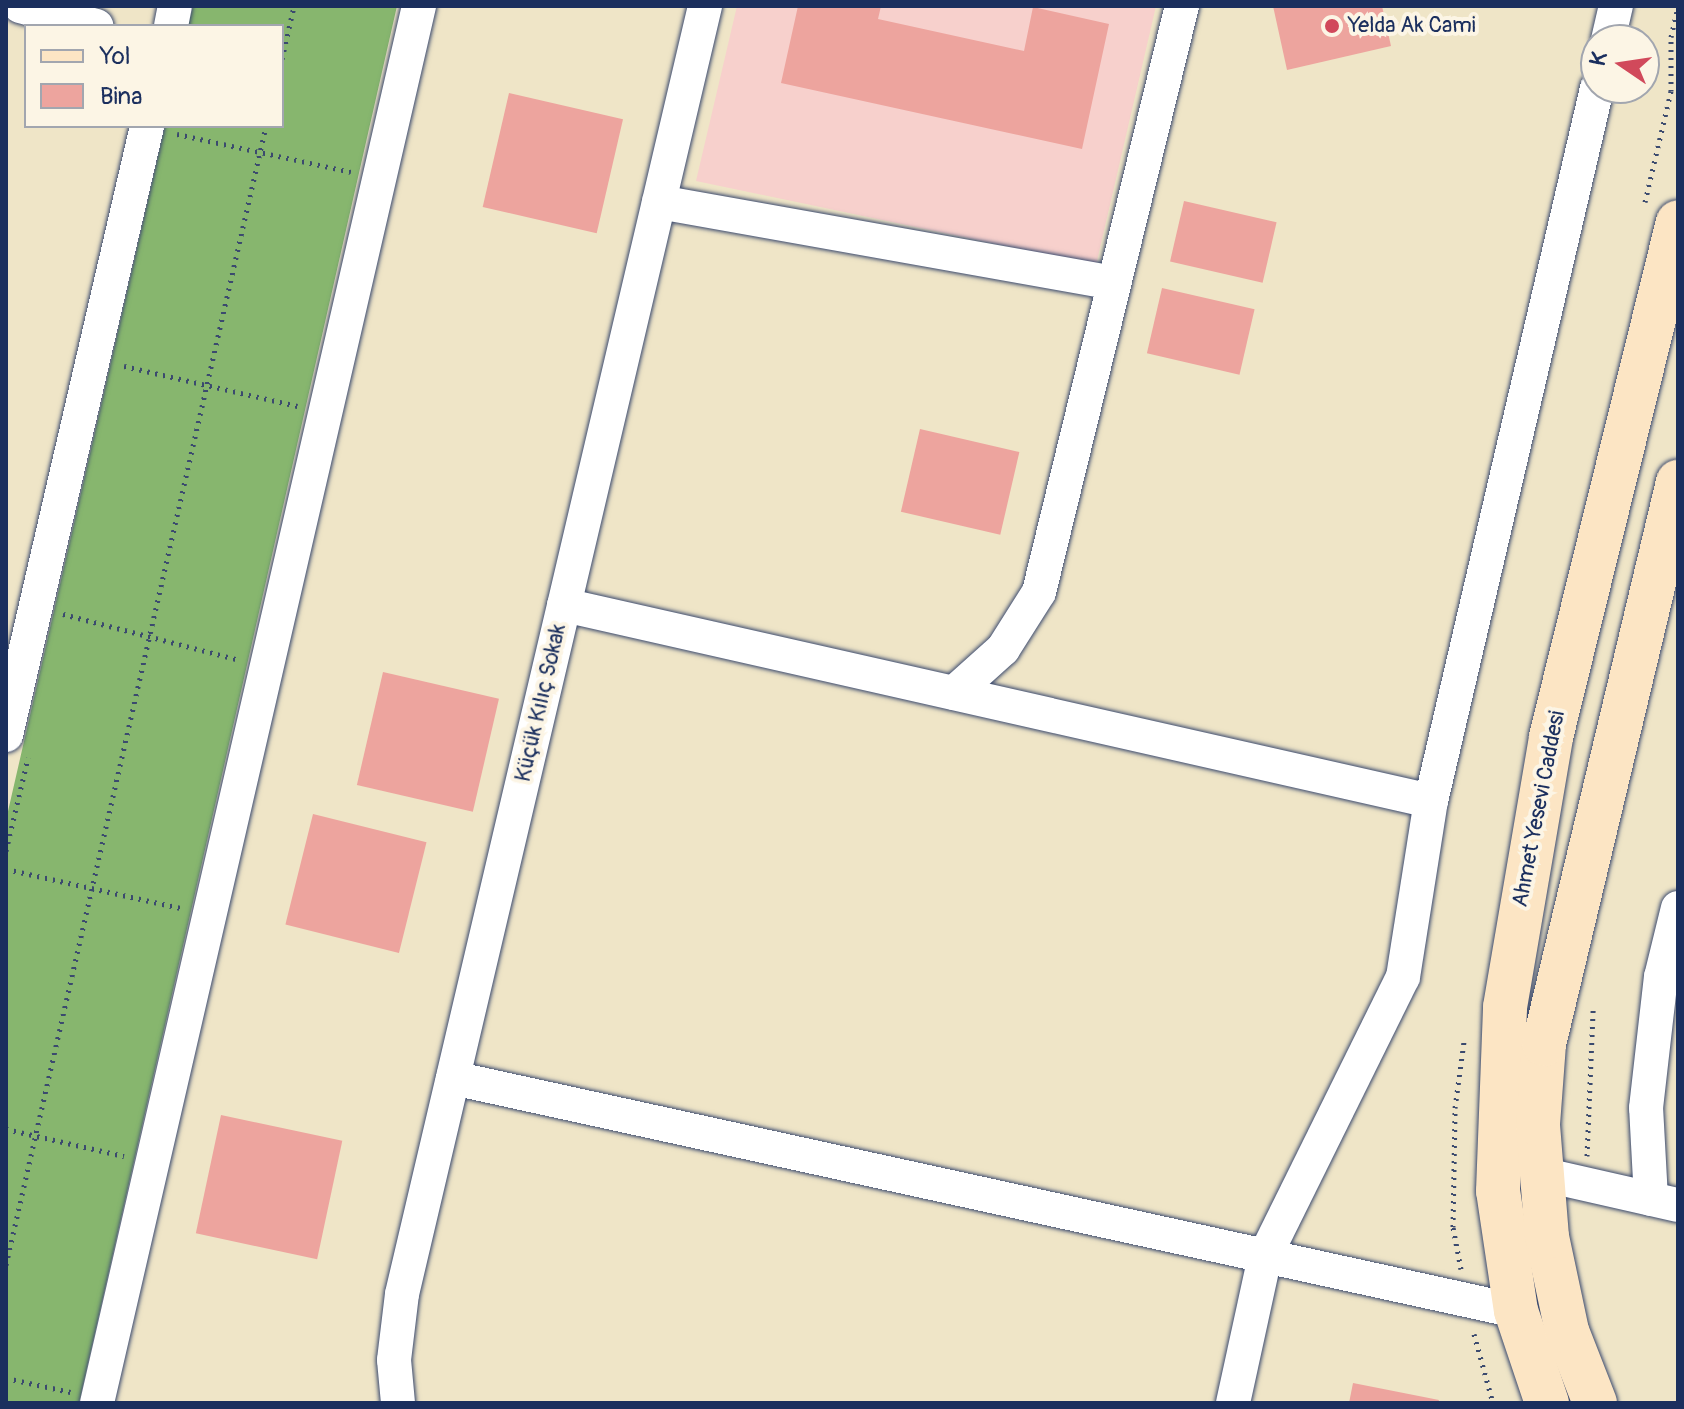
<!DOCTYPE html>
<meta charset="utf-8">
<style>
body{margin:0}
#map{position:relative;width:1684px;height:1409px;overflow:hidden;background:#efe5c7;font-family:Pangolin,sans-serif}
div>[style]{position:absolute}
.built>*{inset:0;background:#f7d0cc}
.forest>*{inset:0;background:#87b66e}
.building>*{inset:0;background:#eda49e;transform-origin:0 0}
.path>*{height:5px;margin-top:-2.5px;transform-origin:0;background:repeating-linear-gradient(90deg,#3b4a6e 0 2px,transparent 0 8px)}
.roads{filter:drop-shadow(0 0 2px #3b4a6e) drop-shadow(0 0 2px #3b4a6e)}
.street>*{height:34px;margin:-17px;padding:0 17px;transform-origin:17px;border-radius:17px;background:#fff}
.secondary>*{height:44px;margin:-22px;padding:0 22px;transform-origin:22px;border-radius:22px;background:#fce5c4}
.dots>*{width:22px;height:22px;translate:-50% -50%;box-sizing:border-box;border:4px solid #fcf5e5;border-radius:50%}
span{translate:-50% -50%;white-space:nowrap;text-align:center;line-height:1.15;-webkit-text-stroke:8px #fcf5e5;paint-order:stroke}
.poi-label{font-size:22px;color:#1b2f5e}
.left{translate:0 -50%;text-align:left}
.street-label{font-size:22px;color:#1b2f5e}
.frame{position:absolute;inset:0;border:8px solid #1b2f5e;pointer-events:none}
.legend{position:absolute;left:24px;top:24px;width:260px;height:104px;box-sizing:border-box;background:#fcf5e5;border:2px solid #a2a6af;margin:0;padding:10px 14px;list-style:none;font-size:24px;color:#1b2f5e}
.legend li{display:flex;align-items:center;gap:16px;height:40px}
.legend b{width:40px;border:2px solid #a2a6af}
.north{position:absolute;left:1580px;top:24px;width:80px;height:80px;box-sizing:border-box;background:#fcf5e5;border:2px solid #a2a6af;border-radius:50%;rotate:283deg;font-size:22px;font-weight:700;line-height:32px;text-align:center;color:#1b2f5e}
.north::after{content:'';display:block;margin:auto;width:28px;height:36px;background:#d1495b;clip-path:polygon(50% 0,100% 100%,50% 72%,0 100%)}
</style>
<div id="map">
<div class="built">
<div style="clip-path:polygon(737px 6px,1156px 6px,1096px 265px,696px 181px)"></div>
</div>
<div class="forest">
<div style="clip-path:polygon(193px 6px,397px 6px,79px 1403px,6px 1403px,6px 820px,165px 126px,282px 126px,282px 26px,188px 26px)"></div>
</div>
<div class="building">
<div style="clip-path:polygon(798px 6px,881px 6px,878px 19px,1024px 51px,1033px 7px,1109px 24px,1082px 149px,781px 83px)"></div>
<div style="clip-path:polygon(1273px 6px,1382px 6px,1391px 46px,1287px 70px)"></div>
<div style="left:509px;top:93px;width:117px;height:117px;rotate:13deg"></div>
<div style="left:1184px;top:201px;width:95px;height:62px;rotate:13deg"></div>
<div style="left:1162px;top:288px;width:95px;height:67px;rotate:13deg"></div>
<div style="left:920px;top:429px;width:102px;height:85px;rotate:13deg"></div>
<div style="left:383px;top:672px;width:119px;height:116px;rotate:13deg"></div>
<div style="left:313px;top:814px;width:117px;height:114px;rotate:14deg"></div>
<div style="left:221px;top:1115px;width:124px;height:121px;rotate:12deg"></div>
<div style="clip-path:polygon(1353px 1383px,1439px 1400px,1438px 1403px,1349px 1403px)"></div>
</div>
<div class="path">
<div style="left:282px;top:59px;width:54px;rotate:-77.2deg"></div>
<div style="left:177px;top:134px;width:178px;rotate:12.3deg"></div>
<div style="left:1645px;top:202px;width:114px;rotate:-76.8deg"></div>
<div style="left:1671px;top:91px;width:54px;rotate:-90deg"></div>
<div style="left:1671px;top:37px;width:31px;rotate:-77deg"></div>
<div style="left:124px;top:366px;width:178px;rotate:13deg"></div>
<div style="left:63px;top:614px;width:182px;rotate:14.6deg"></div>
<div style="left:6px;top:851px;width:96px;rotate:-76.7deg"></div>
<div style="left:6px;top:869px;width:179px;rotate:12.6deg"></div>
<div style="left:6px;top:1129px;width:121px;rotate:12.9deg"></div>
<div style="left:1587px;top:1156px;width:146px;rotate:-87.6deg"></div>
<div style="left:6px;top:1265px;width:1168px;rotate:-77.14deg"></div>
<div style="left:1461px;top:1269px;width:43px;rotate:-100.8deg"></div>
<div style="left:1453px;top:1227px;width:119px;rotate:-89deg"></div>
<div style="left:1455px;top:1108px;width:68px;rotate:-82.3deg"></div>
<div style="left:1474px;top:1334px;width:72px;rotate:74.6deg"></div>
<div style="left:6px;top:1378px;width:66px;rotate:12.3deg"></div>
</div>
<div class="roads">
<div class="street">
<div style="left:20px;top:6px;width:79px;rotate:14.7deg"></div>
<div style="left:171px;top:26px;width:20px;rotate:-79deg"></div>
<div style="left:1608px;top:40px;width:35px;rotate:-77deg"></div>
<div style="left:659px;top:202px;width:461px;rotate:10.1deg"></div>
<div style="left:564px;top:605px;width:889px;rotate:12.74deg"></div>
<div style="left:954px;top:693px;width:66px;rotate:-41.9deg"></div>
<div style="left:1003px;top:649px;width:67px;rotate:-57.7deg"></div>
<div style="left:1039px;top:592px;width:603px;rotate:-76.29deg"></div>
<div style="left:6px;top:735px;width:625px;rotate:-76.96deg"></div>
<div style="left:453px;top:1078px;width:1088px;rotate:12.36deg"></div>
<div style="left:1541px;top:1174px;width:140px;rotate:12.8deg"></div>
<div style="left:1651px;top:1199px;width:91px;rotate:-93.1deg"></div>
<div style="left:1646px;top:1108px;width:132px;rotate:-83.5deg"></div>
<div style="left:1661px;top:977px;width:71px;rotate:-76.2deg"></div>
<div style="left:97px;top:1403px;width:1434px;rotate:-77.02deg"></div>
<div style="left:398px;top:1403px;width:43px;rotate:-95.3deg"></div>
<div style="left:394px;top:1360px;width:66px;rotate:-83.1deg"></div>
<div style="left:402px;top:1294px;width:1323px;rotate:-76.76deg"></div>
<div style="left:1233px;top:1403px;width:150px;rotate:-77.7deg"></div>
<div style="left:1265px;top:1256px;width:311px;rotate:-63.7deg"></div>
<div style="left:1403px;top:977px;width:178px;rotate:-81deg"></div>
<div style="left:1431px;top:801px;width:732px;rotate:-76.89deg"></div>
</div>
<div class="secondary">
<div style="left:1547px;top:1403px;width:97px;rotate:-108.6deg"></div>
<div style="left:1516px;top:1311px;width:121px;rotate:-98.5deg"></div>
<div style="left:1498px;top:1191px;width:184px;rotate:-87.8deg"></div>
<div style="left:1505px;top:1007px;width:274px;rotate:-80.3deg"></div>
<div style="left:1551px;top:737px;width:530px;rotate:-76.15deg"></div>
<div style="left:1595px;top:1403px;width:77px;rotate:-111.3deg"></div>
<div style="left:1567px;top:1331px;width:96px;rotate:-102deg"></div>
<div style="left:1547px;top:1237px;width:113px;rotate:-94.6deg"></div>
<div style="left:1538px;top:1124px;width:80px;rotate:-85.7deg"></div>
<div style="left:1544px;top:1044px;width:578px;rotate:-76.59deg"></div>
</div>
</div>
<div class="dots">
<div style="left:1332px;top:26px;background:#d1495b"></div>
</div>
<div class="poi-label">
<span class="left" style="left:1348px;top:26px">Yelda Ak Cami</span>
</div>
<div class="street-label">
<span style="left:541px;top:703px;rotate:-77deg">Küçük Kılıç Sokak</span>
<span style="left:1539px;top:809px;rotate:-79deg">Ahmet Yesevi Caddesi</span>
</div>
<div class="frame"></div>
<ul class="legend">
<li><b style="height:10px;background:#fce5c4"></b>Yol</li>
<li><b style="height:22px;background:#eda49e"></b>Bina</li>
</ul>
<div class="north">K</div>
</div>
